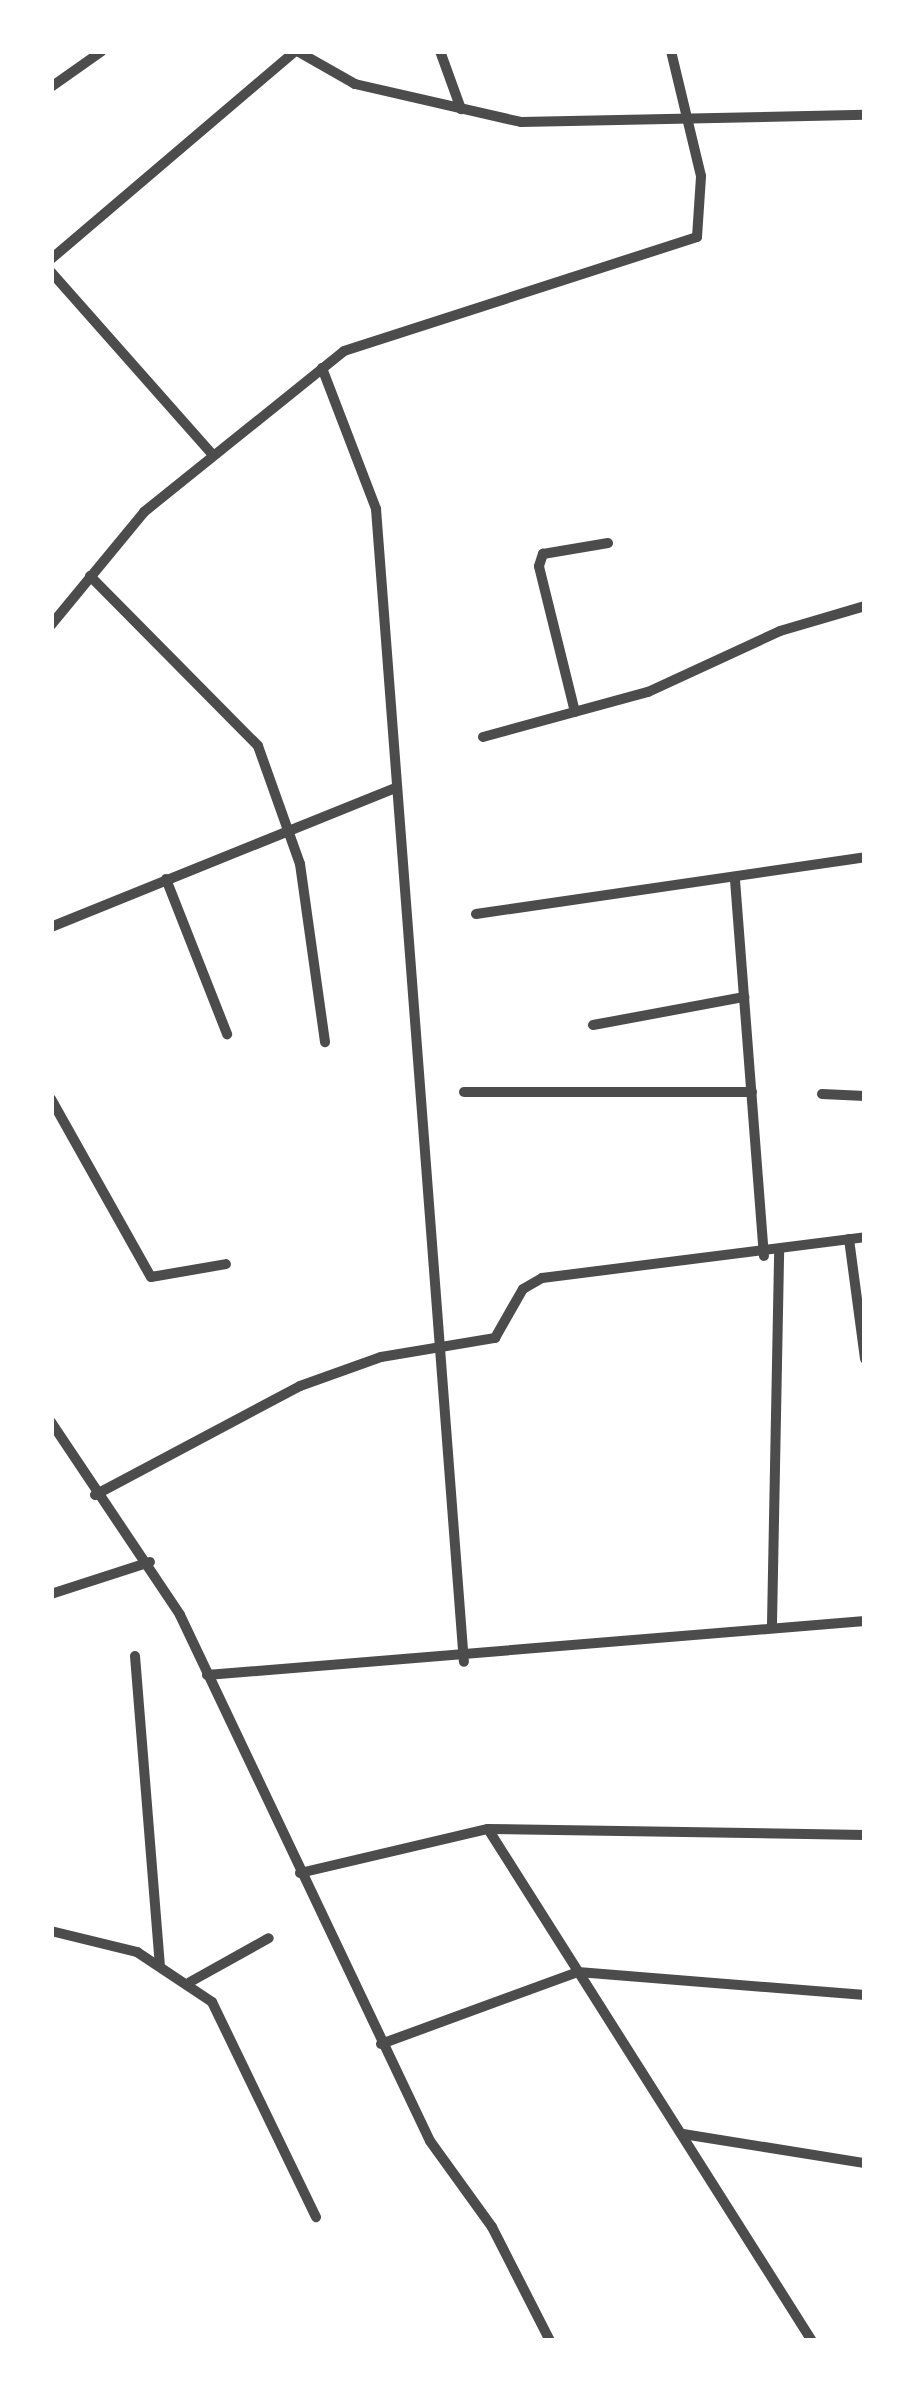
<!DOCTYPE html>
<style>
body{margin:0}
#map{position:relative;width:916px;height:2392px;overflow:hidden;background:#fff;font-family:"Archivo Narrow",sans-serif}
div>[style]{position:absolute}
.minor>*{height:10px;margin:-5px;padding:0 5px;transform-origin:5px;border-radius:5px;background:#4c4c4c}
span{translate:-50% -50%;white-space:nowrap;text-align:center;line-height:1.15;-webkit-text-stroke:12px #fff;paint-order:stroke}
.frame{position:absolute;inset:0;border:54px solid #fff;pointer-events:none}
</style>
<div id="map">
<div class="minor">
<div style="left:297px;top:51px;width:67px;rotate:29.6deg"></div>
<div style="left:355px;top:84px;width:170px;rotate:12.9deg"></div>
<div style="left:521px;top:122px;width:344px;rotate:-1.2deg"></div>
<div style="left:440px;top:51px;width:62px;rotate:70.1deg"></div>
<div style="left:51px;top:87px;width:62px;rotate:-35.2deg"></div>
<div style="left:51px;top:259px;width:321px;rotate:-40.4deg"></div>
<div style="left:51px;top:272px;width:242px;rotate:48.5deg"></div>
<div style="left:322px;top:368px;width:151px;rotate:69deg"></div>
<div style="left:376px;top:509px;width:1156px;rotate:85.64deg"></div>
<div style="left:90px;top:576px;width:239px;rotate:45.3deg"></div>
<div style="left:258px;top:746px;width:125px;rotate:70.4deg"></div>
<div style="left:300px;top:864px;width:180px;rotate:82deg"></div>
<div style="left:51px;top:625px;width:146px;rotate:-50.5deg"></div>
<div style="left:144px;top:512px;width:257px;rotate:-38.8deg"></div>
<div style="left:344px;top:351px;width:371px;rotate:-17.9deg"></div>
<div style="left:697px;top:237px;width:61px;rotate:-86.2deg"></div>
<div style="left:701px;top:176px;width:129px;rotate:-103.5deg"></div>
<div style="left:575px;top:712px;width:150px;rotate:-103.9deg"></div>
<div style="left:539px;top:566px;width:13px;rotate:-72deg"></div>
<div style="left:543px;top:554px;width:66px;rotate:-9.6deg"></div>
<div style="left:483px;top:737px;width:171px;rotate:-15.3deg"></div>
<div style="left:648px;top:692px;width:145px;rotate:-24.8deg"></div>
<div style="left:780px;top:631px;width:89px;rotate:-16.4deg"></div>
<div style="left:166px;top:879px;width:167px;rotate:68.5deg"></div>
<div style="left:735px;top:880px;width:377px;rotate:85.6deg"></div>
<div style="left:476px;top:914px;width:393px;rotate:-8.3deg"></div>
<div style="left:51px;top:927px;width:369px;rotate:-22deg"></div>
<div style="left:593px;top:1025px;width:154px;rotate:-10.5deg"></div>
<div style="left:464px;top:1092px;width:288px"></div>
<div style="left:822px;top:1094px;width:43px;rotate:2.7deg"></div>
<div style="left:51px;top:1099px;width:204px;rotate:60.7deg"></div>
<div style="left:151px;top:1277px;width:76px;rotate:-9.8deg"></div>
<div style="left:849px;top:1239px;width:121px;rotate:82.4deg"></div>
<div style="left:51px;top:1422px;width:232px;rotate:56.2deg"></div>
<div style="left:180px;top:1615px;width:582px;rotate:64.58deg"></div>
<div style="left:430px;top:2141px;width:106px;rotate:54.2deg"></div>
<div style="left:492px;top:2227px;width:128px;rotate:63deg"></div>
<div style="left:95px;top:1495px;width:232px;rotate:-28deg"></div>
<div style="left:300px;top:1386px;width:86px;rotate:-19.7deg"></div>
<div style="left:381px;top:1357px;width:116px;rotate:-9.5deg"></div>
<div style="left:495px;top:1338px;width:56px;rotate:-60.3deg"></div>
<div style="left:523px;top:1289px;width:22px;rotate:-30deg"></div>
<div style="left:542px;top:1278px;width:326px;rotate:-7.2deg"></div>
<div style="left:51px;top:1594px;width:104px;rotate:-17.9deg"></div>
<div style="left:772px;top:1624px;width:372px;rotate:-88.9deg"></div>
<div style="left:135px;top:1656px;width:309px;rotate:85.4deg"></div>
<div style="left:207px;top:1675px;width:660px;rotate:-4.69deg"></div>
<div style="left:488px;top:1829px;width:606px;rotate:57.67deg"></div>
<div style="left:300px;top:1873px;width:193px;rotate:-13.2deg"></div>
<div style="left:488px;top:1829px;width:377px;rotate:0.9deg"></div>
<div style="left:51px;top:1931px;width:89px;rotate:13.7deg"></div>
<div style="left:137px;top:1952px;width:90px;rotate:33.7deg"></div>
<div style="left:212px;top:2002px;width:239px;rotate:64.2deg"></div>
<div style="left:190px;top:1982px;width:90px;rotate:-29.1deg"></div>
<div style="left:381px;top:2044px;width:210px;rotate:-20.1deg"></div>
<div style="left:578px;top:1972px;width:288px;rotate:4.6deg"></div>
<div style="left:683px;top:2134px;width:184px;rotate:9.1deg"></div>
</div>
<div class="frame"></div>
</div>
